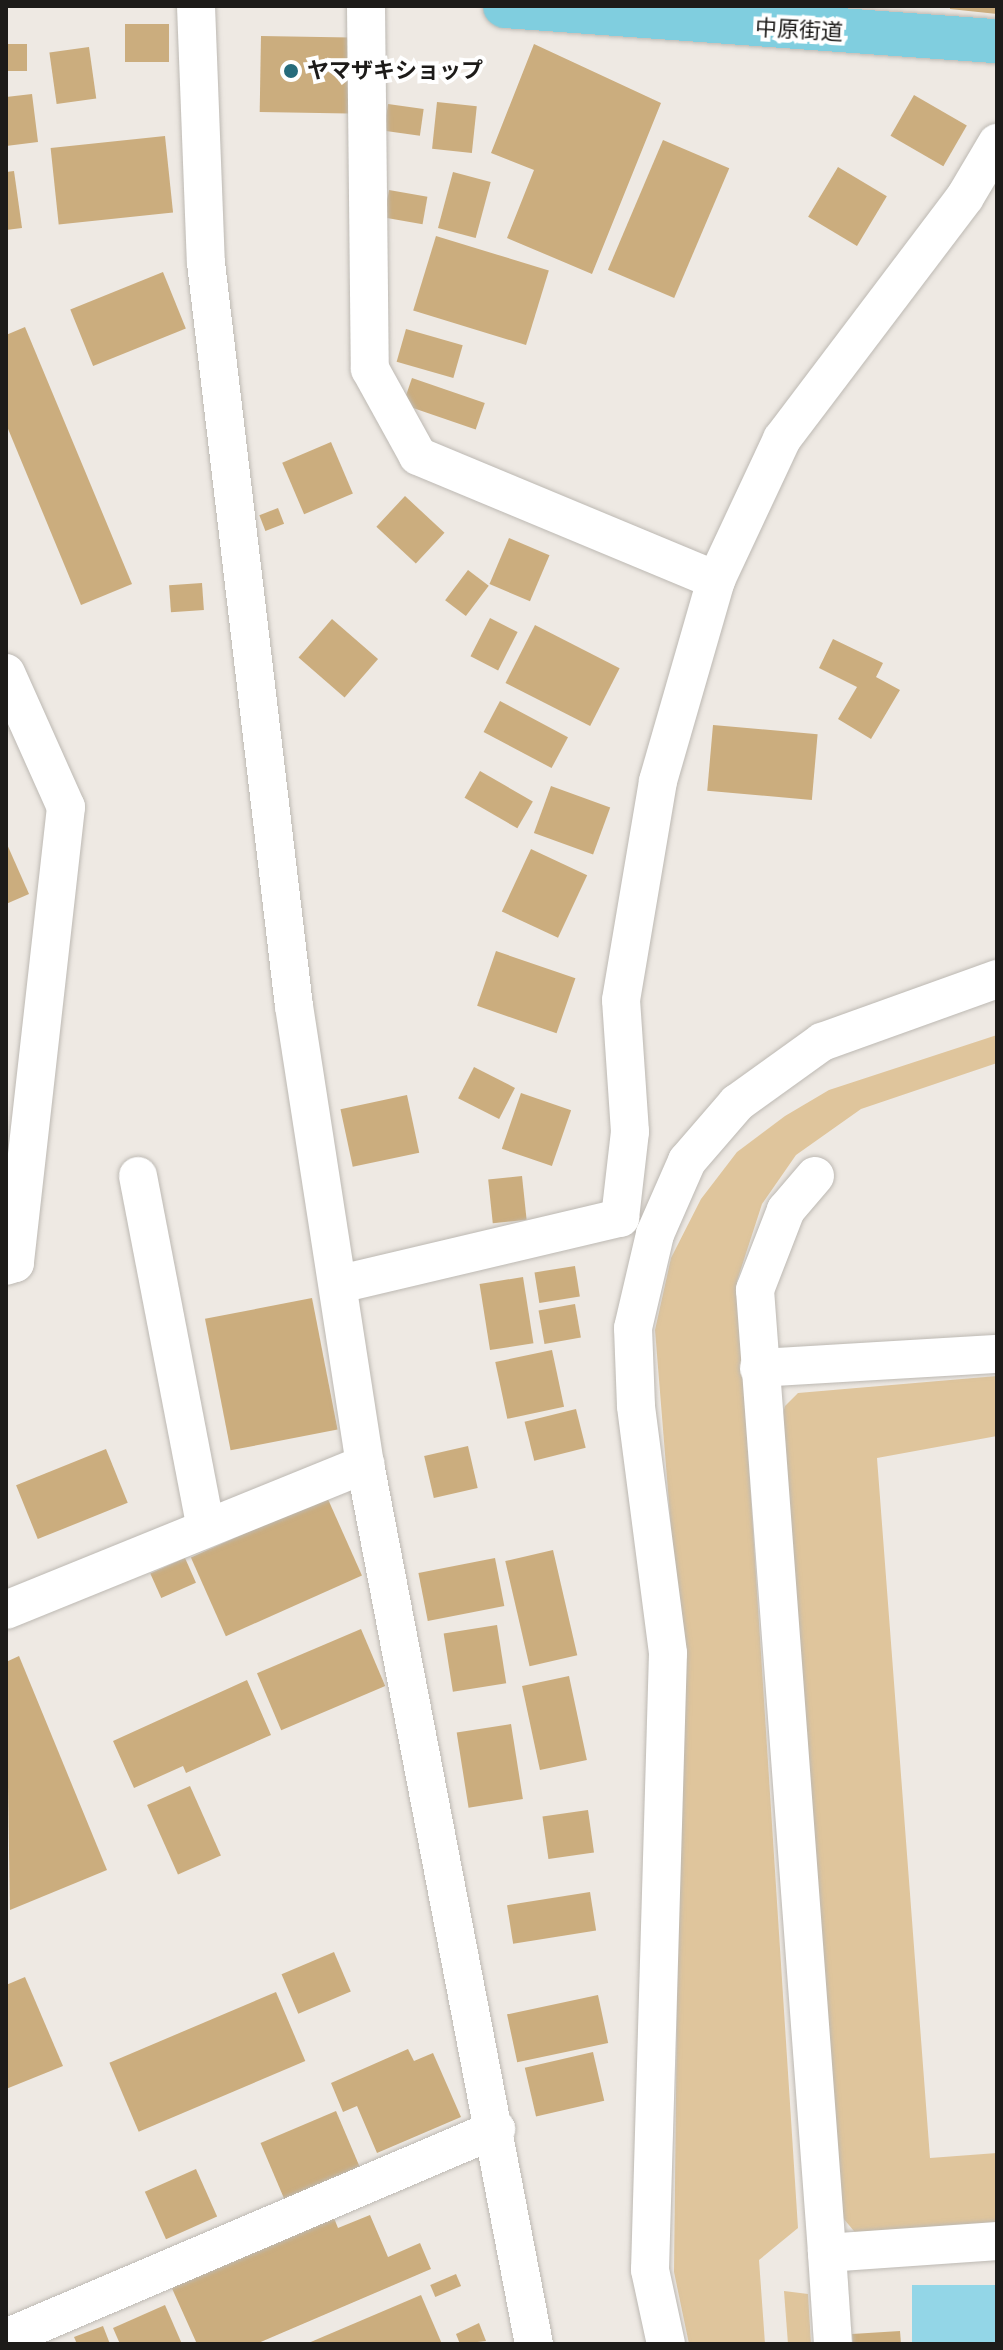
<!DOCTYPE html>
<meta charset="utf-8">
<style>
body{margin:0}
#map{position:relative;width:1003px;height:2350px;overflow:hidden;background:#eee9e3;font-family:Arial,"Noto Sans JP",sans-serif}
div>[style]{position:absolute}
.green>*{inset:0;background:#dfc59c}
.water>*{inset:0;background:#93d6e7;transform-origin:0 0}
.building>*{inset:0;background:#cbad7e;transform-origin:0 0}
.roads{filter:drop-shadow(0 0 2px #bdb9b3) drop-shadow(0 0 2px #bdb9b3)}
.minor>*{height:38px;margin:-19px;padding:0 19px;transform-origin:19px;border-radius:19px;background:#fff}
.major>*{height:44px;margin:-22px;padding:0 22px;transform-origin:22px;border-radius:22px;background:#80cedf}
.dots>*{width:22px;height:22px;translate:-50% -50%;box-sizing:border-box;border:4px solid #fff;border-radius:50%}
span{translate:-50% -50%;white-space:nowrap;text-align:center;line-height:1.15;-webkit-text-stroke:8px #fff;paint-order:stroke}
.street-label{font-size:22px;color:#1d1b19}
.poi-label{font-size:22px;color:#1d1b19;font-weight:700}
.left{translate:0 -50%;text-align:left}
.frame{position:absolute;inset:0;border:8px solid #1d1b19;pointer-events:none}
</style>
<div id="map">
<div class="green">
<div style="clip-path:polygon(997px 1035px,997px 1063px,861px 1109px,796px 1155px,762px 1204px,737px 1281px,798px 2228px,759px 2260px,765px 2344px,689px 2344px,674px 2272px,681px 1652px,655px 1330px,671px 1258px,701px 1199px,737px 1152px,785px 1116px,829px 1090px)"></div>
<div style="clip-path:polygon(997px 1376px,997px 1436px,877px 1458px,930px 2158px,997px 2153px,997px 2228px,859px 2237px,838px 2212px,779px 1427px,785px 1406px,798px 1393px)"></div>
<div style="clip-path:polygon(784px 2291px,808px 2294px,811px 2344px,788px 2344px)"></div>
</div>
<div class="water">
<div style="left:997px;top:2285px;width:59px;height:85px;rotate:90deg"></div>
</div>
<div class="building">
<div style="clip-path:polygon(950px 6px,997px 6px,997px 14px,950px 9px)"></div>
<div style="left:125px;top:24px;width:44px;height:38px"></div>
<div style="left:261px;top:36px;width:89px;height:76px;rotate:1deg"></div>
<div style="left:6px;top:44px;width:21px;height:27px"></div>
<div style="clip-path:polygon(534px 44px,661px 103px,592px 274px,507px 238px,534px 170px,491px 153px)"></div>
<div style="left:89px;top:47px;width:52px;height:40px;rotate:82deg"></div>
<div style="clip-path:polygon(32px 94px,38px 142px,6px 146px,6px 97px)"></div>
<div style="left:914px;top:95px;width:61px;height:47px;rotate:30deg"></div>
<div style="left:437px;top:102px;width:40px;height:47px;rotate:6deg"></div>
<div style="left:388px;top:104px;width:36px;height:27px;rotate:8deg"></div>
<div style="left:165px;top:136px;width:77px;height:115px;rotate:84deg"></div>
<div style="left:663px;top:140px;width:72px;height:141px;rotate:23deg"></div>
<div style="left:838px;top:167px;width:57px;height:58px;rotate:31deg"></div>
<div style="clip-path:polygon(14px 171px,22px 228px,6px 230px,6px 172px)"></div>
<div style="left:453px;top:172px;width:39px;height:58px;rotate:15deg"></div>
<div style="left:389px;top:190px;width:39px;height:28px;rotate:10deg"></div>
<div style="left:436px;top:236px;width:118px;height:78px;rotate:17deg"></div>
<div style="left:163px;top:272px;width:61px;height:100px;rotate:68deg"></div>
<div style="clip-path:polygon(25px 327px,132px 584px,81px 605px,6px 424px,6px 335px)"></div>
<div style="left:406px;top:329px;width:59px;height:34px;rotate:16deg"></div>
<div style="left:412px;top:378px;width:77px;height:28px;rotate:19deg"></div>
<div style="left:331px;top:442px;width:56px;height:53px;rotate:67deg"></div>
<div style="left:405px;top:496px;width:54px;height:42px;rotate:43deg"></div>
<div style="left:278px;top:508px;width:17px;height:20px;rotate:69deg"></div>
<div style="left:509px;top:538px;width:44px;height:50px;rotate:23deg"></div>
<div style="left:468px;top:570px;width:26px;height:38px;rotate:37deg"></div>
<div style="left:202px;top:583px;width:27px;height:33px;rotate:86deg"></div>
<div style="left:490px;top:618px;width:31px;height:43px;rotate:27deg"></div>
<div style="left:332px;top:619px;width:61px;height:51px;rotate:41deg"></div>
<div style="left:535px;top:625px;width:95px;height:65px;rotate:27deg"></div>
<div style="clip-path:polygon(833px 639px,883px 663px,876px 677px,900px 690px,871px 739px,838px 719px,857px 687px,819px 668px)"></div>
<div style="left:500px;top:701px;width:77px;height:35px;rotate:28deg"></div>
<div style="left:713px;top:725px;width:105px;height:66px;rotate:5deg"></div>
<div style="left:480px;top:771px;width:61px;height:31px;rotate:30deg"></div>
<div style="left:551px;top:786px;width:63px;height:50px;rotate:20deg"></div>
<div style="clip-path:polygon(6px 842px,29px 894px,6px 904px)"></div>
<div style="left:531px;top:849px;width:62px;height:69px;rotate:25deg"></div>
<div style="left:496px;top:951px;width:84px;height:58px;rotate:19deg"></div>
<div style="left:474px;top:1067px;width:46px;height:35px;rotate:27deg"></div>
<div style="left:521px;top:1093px;width:53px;height:59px;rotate:19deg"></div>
<div style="left:407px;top:1095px;width:59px;height:68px;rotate:78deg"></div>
<div style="left:522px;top:1176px;width:44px;height:34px;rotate:84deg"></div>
<div style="left:575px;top:1266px;width:31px;height:41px;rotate:81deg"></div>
<div style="left:523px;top:1277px;width:67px;height:44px;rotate:81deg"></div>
<div style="left:312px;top:1298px;width:134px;height:109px;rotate:79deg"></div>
<div style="left:575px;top:1304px;width:34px;height:37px;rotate:80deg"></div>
<div style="left:552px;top:1350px;width:58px;height:58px;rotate:78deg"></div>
<div style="left:576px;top:1409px;width:40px;height:53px;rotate:76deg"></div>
<div style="left:468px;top:1446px;width:43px;height:45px;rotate:77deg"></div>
<div style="left:106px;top:1449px;width:58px;height:97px;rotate:68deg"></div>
<div style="left:327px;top:1497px;width:86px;height:149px;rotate:66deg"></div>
<div style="left:553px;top:1550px;width:108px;height:49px;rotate:77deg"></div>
<div style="left:185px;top:1558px;width:27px;height:38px;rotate:66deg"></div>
<div style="left:495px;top:1558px;width:49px;height:78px;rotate:79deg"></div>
<div style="left:497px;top:1625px;width:59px;height:54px;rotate:81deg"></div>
<div style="left:361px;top:1629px;width:62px;height:113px;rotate:67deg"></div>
<div style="clip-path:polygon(19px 1656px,107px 1870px,10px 1910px,6px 1662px)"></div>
<div style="left:569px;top:1676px;width:86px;height:48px;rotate:78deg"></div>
<div style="clip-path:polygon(247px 1680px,271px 1735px,186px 1773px,183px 1766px,134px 1788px,113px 1741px)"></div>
<div style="left:511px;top:1724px;width:76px;height:55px;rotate:81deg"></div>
<div style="left:190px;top:1786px;width:76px;height:47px;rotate:66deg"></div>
<div style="left:588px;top:1810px;width:43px;height:46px;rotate:82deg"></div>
<div style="left:590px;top:1892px;width:39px;height:84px;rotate:81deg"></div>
<div style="left:334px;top:1952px;width:43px;height:57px;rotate:67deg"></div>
<div style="clip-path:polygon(25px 1977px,63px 2066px,6px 2089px,6px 1985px)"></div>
<div style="left:276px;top:1992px;width:75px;height:181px;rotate:67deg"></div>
<div style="left:598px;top:1995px;width:49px;height:93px;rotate:78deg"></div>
<div style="clip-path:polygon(408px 2049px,414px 2061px,433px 2053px,461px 2117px,377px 2153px,357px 2106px,343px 2112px,331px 2083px)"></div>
<div style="left:593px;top:2052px;width:50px;height:70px;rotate:77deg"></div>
<div style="left:336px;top:2111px;width:63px;height:82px;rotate:67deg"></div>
<div style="left:196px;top:2169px;width:52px;height:56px;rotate:66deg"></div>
<div style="clip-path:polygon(332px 2213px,338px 2228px,370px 2215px,388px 2257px,420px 2243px,431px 2269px,256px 2344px,197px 2344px,170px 2284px)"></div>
<div style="left:456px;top:2274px;width:13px;height:28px;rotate:67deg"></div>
<div style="clip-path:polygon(421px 2295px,442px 2344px,306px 2344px)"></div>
<div style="clip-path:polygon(165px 2305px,182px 2344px,120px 2344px,113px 2328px)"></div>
<div style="clip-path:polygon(479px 2323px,486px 2341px,460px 2344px,456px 2334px)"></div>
<div style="clip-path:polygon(103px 2326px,110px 2344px,77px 2344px,74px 2337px)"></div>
<div style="clip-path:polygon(900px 2331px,901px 2344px,853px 2344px,852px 2334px)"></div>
</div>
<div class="roads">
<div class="minor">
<div style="left:196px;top:6px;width:257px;rotate:87.8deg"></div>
<div style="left:206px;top:263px;width:748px;rotate:83.25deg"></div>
<div style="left:294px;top:1006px;width:463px;rotate:81.2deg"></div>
<div style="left:365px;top:1464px;width:896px;rotate:79.13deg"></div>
<div style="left:366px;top:6px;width:363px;rotate:89.4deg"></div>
<div style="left:370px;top:369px;width:99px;rotate:61.1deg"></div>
<div style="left:418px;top:456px;width:323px;rotate:22.6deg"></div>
<div style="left:6px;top:673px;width:147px;rotate:65.9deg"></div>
<div style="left:66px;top:807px;width:459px;rotate:96.4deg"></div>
<div style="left:15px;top:1263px;width:9px;rotate:162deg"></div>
<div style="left:138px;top:1176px;width:355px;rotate:79.1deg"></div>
<div style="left:815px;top:1176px;width:45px;rotate:130.5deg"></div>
<div style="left:786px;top:1210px;width:86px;rotate:111.2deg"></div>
<div style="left:755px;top:1290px;width:966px;rotate:85.72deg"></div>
<div style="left:340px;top:1284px;width:288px;rotate:-13.3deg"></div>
<div style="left:620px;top:1218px;width:87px;rotate:-83.4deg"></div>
<div style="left:630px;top:1132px;width:132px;rotate:-93.9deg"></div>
<div style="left:621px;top:1000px;width:222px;rotate:-80.4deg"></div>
<div style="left:658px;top:781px;width:209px;rotate:-73.9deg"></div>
<div style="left:716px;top:580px;width:156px;rotate:-64.9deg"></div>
<div style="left:782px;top:439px;width:303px;rotate:-52.9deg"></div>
<div style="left:965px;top:197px;width:63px;rotate:-59.3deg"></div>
<div style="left:759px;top:1368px;width:238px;rotate:-3.4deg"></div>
<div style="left:6px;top:1610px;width:388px;rotate:-22.1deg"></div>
<div style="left:6px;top:2338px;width:533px;rotate:-23.1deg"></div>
<div style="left:666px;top:2344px;width:76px;rotate:-102.2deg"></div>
<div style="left:650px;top:2270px;width:617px;rotate:-88.33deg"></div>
<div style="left:668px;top:1653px;width:249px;rotate:-97.4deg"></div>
<div style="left:636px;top:1406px;width:78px;rotate:-92.2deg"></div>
<div style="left:633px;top:1328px;width:97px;rotate:-76.8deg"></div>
<div style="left:655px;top:1234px;width:80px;rotate:-66.3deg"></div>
<div style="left:687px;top:1161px;width:77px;rotate:-49.2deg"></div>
<div style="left:737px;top:1103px;width:105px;rotate:-35.7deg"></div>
<div style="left:822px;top:1042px;width:186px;rotate:-19.8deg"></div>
<div style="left:833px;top:2344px;width:91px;rotate:-93.8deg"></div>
<div style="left:827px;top:2253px;width:170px;rotate:-4deg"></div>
</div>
<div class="major">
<div style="left:505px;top:6px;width:493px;rotate:4.1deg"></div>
</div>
</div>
<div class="dots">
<div style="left:291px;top:71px;background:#266b7b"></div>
</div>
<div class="street-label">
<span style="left:799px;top:30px;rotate:3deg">中原街道</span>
</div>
<div class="poi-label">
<span class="left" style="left:307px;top:71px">ヤマザキショップ</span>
</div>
<div class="frame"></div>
</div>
